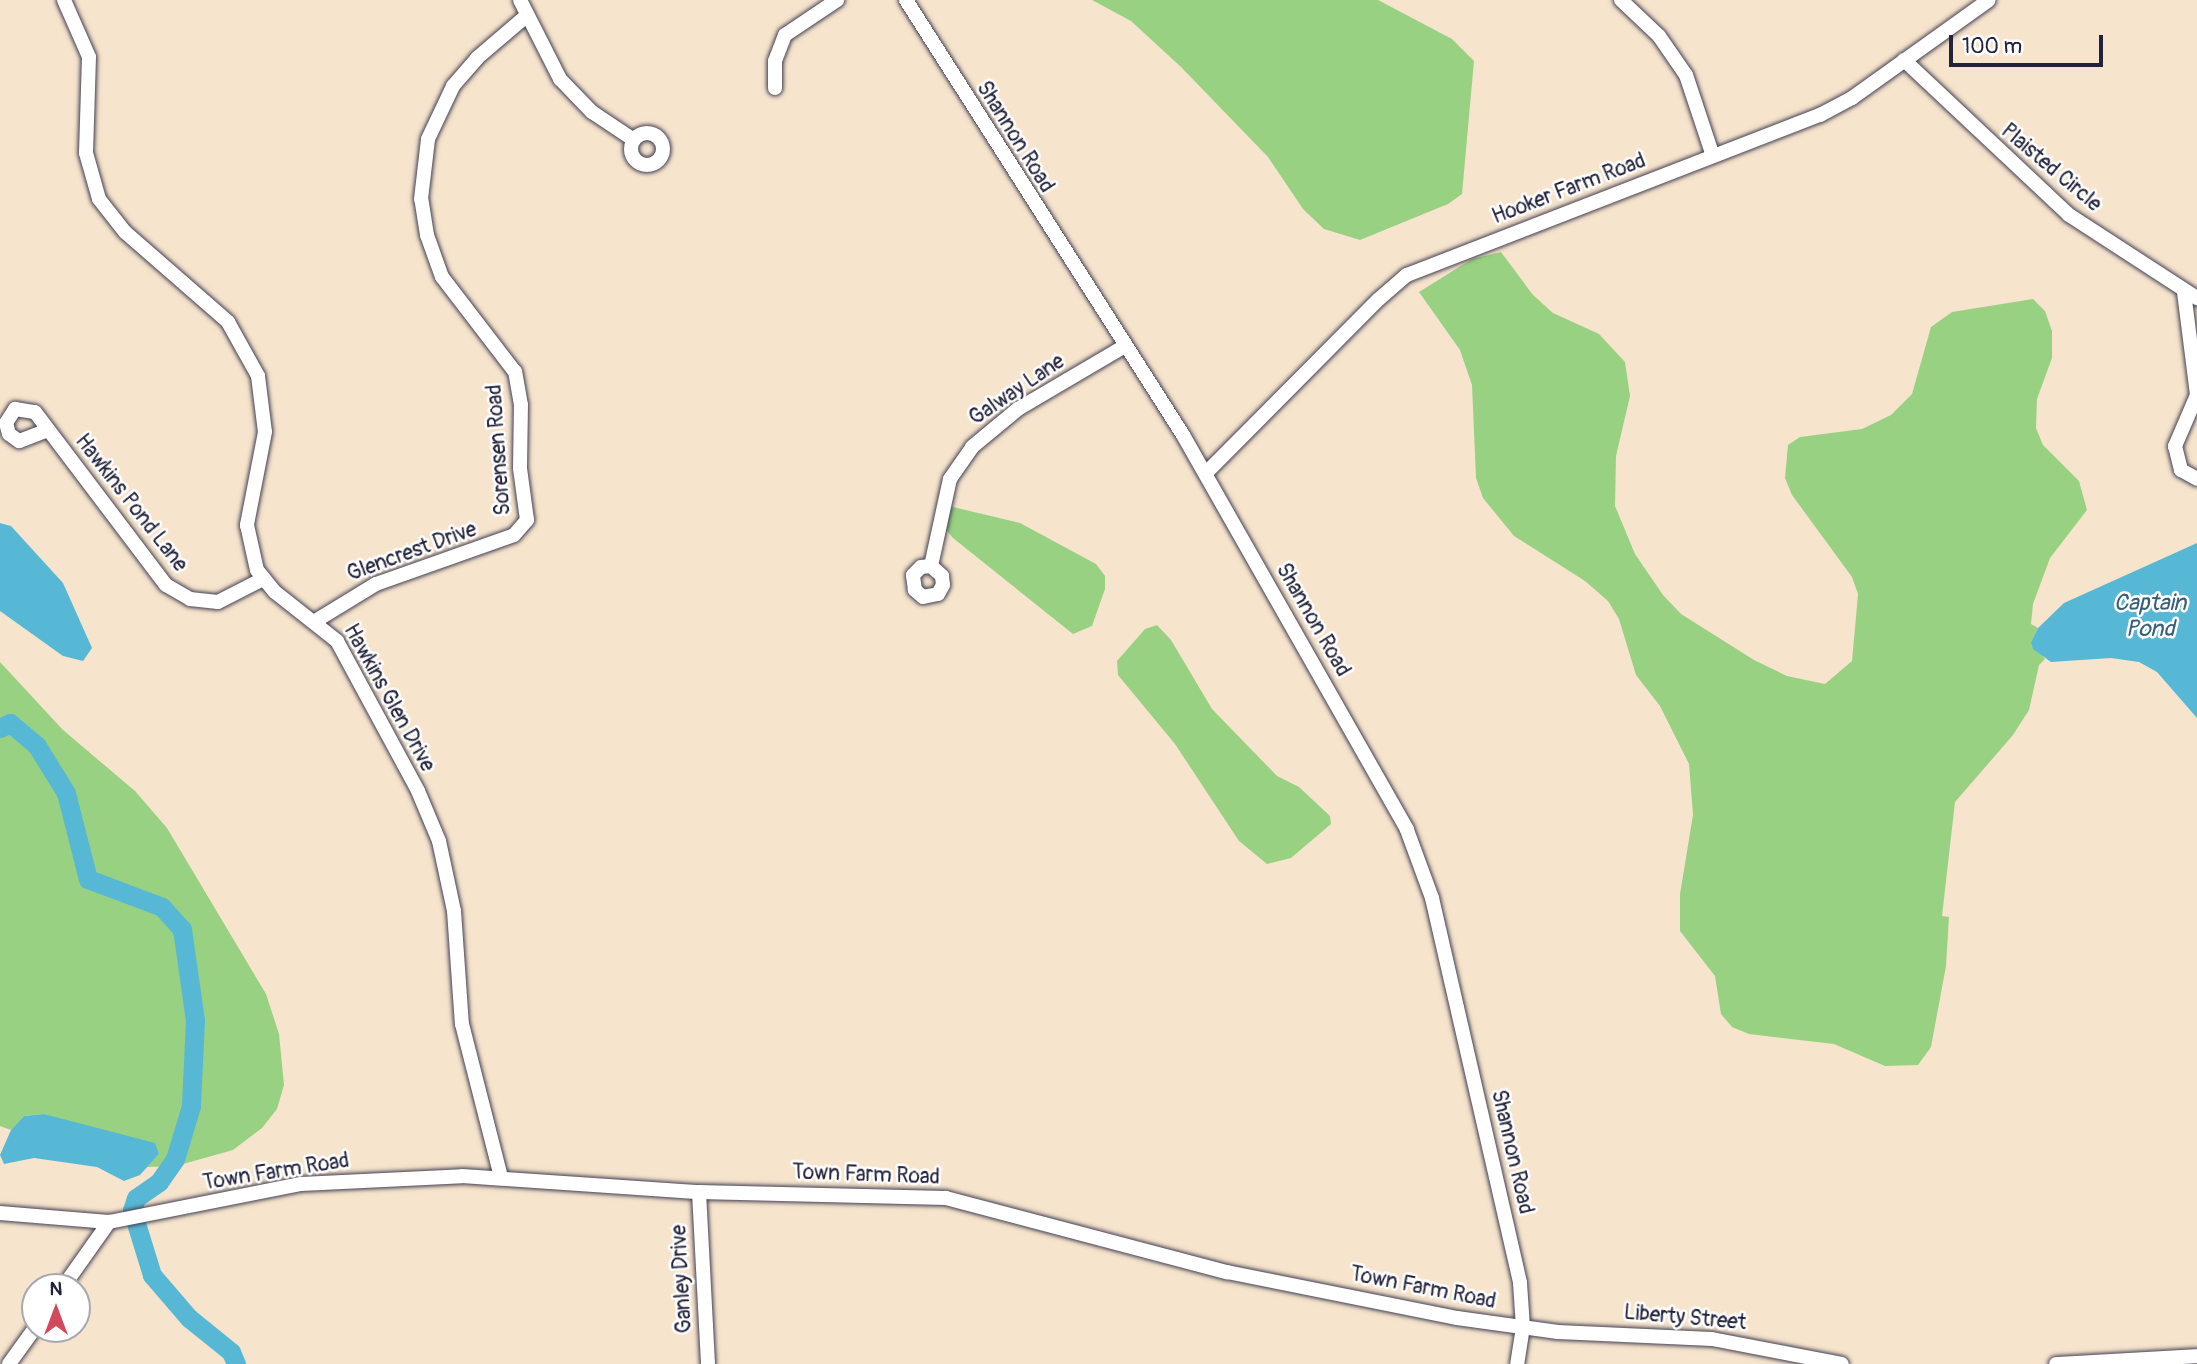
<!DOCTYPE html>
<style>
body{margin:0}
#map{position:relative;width:2197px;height:1364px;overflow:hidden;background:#f6e4cd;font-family:Pangolin,sans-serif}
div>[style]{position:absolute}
.green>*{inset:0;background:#99d183}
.water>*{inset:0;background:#57b8d6}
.river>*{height:19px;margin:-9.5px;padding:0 9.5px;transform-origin:9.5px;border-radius:9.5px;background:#57b8d6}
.roads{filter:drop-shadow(0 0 2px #423f51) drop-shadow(0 0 2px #423f51)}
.minor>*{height:14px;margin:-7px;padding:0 7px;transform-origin:7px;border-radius:7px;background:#fff}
.minor>.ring{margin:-7px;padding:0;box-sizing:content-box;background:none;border:14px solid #fff;border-radius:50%}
span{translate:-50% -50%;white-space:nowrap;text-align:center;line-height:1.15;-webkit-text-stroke:5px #fff;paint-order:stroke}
.street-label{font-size:21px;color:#22223b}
.water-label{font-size:23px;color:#375e79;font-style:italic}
.north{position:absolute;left:21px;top:1273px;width:70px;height:70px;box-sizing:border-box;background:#fff;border:2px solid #a7a7b1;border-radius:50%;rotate:0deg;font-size:19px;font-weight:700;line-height:28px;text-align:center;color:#22223b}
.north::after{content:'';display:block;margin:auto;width:24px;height:32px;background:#d1495b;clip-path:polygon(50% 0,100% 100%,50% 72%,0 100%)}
.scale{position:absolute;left:1949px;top:35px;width:154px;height:32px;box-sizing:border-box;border:4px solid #22223b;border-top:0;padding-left:9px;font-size:21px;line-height:24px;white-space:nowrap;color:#22223b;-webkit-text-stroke:5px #fff;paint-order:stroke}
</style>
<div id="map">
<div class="green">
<div style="clip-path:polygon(1092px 0,1378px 0,1452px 39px,1474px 61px,1462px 194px,1448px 204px,1360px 240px,1324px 229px,1303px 209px,1268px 157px,1181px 67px,1131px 21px)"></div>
<div style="clip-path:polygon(1501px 252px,1533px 295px,1553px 313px,1599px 334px,1625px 362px,1630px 396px,1616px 456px,1615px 506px,1635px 554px,1663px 595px,1681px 614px,1754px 660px,1787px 676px,1825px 684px,1852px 661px,1858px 594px,1852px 577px,1792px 495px,1785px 478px,1788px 445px,1800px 437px,1862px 429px,1891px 415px,1912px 394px,1931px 327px,1952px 312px,2033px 299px,2045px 311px,2052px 331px,2052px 358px,2037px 399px,2036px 428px,2043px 445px,2079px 481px,2087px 510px,2050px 558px,2033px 604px,2031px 624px,2038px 628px,2031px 642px,2045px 659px,2039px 665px,2029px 710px,2013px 735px,1955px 802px,1942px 916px,1949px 917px,1946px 966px,1931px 1047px,1918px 1065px,1885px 1066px,1834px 1044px,1749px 1034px,1732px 1027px,1721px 1014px,1715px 976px,1680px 931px,1680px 894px,1693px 815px,1689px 764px,1660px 706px,1636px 675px,1619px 619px,1608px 601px,1585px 581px,1514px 536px,1483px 498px,1476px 478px,1472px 385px,1460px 350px,1419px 292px,1472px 259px)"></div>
<div style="clip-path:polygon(953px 507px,1020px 523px,1096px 564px,1105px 576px,1105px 589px,1092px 626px,1073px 634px,953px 538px,942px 525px,942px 512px)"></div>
<div style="clip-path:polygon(1157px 625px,1171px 640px,1212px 709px,1277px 776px,1299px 787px,1330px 816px,1331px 824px,1291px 858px,1267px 864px,1239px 841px,1175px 744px,1118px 675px,1117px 661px,1145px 629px)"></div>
<div style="clip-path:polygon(0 662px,63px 730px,135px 791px,167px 828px,266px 994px,279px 1034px,284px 1085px,277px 1109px,262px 1128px,233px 1150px,176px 1166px,147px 1167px,159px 1154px,44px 1114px,24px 1116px,11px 1130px,0 1126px)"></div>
</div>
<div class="water">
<div style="clip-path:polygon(0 523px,11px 526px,63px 583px,92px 648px,83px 661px,63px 656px,0 611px)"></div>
<div style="clip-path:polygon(2197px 543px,2197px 718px,2157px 672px,2139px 662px,2111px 658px,2051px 662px,2033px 649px,2031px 642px,2038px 628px,2064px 603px)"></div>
<div style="clip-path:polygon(44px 1114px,155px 1143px,159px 1154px,140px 1175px,124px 1181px,97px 1167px,34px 1158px,4px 1164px,0 1155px,11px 1130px,24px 1116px)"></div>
</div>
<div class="river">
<div style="left:0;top:728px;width:11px;rotate:-27deg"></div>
<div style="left:10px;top:723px;width:35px;rotate:40deg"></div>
<div style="left:37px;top:746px;width:55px;rotate:58.3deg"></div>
<div style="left:66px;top:793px;width:89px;rotate:75.7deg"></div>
<div style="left:88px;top:879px;width:79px;rotate:20.7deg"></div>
<div style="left:162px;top:907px;width:30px;rotate:48deg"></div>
<div style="left:182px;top:929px;width:92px;rotate:81.9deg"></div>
<div style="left:195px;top:1020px;width:86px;rotate:92.7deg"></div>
<div style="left:191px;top:1106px;width:55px;rotate:106.8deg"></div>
<div style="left:175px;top:1159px;width:28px;rotate:125deg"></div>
<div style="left:159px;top:1182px;width:28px;rotate:145deg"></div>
<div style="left:136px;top:1198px;width:13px;rotate:108deg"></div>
<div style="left:132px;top:1210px;width:68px;rotate:72.9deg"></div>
<div style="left:152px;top:1275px;width:57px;rotate:49.3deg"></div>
<div style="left:189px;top:1318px;width:54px;rotate:39deg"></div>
<div style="left:231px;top:1352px;width:13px;rotate:67deg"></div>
</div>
<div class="roads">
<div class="minor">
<div style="left:64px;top:0;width:62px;rotate:66.3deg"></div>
<div style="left:89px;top:57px;width:96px;rotate:91.8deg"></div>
<div style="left:86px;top:153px;width:48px;rotate:74.2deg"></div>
<div style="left:99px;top:199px;width:42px;rotate:51.8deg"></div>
<div style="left:125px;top:232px;width:137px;rotate:41.1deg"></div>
<div style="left:228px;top:322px;width:62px;rotate:60.9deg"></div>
<div style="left:258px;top:376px;width:56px;rotate:82.9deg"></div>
<div style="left:265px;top:432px;width:95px;rotate:101deg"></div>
<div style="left:247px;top:525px;width:46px;rotate:77.5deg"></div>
<div style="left:257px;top:570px;width:28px;rotate:51deg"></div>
<div style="left:275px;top:592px;width:79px;rotate:38.3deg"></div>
<div style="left:337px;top:641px;width:170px;rotate:61.6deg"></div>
<div style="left:418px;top:791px;width:54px;rotate:67.2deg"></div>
<div style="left:439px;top:841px;width:72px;rotate:77.9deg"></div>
<div style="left:454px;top:911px;width:113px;rotate:86deg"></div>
<div style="left:462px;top:1024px;width:158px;rotate:75.7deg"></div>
<div style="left:520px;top:0;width:89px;rotate:63.1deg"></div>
<div style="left:560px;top:79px;width:46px;rotate:45.9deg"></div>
<div style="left:592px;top:112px;width:50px;rotate:33.7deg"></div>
<div style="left:906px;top:0;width:516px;rotate:57.51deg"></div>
<div style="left:1183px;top:435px;width:454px;rotate:60.4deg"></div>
<div style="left:1407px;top:830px;width:72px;rotate:69.8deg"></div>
<div style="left:1432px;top:898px;width:395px;rotate:77.1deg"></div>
<div style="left:1520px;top:1283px;width:44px;rotate:86.1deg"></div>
<div style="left:1523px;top:1327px;width:37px;rotate:99deg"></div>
<div style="left:1621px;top:0;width:52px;rotate:43.5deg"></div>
<div style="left:1659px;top:36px;width:47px;rotate:55.3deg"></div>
<div style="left:1686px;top:75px;width:85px;rotate:71.6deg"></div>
<div style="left:1904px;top:60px;width:226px;rotate:43.2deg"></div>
<div style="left:2069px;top:215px;width:153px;rotate:33deg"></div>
<div style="left:775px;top:88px;width:27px;rotate:-90deg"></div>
<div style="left:775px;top:61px;width:28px;rotate:-69deg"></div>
<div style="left:785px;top:35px;width:63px;rotate:-33.9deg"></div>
<div class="ring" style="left:631px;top:133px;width:18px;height:18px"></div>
<div style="left:2184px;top:292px;width:104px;rotate:82.8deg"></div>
<div style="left:2197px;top:395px;width:56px;rotate:113.3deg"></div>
<div style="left:2175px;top:446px;width:25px;rotate:76deg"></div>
<div style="left:2181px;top:470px;width:18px;rotate:29deg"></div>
<div style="left:48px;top:430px;width:31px;rotate:159deg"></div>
<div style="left:19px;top:441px;width:12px;rotate:-145deg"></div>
<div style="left:9px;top:434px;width:11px;rotate:-105deg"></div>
<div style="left:6px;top:423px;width:17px;rotate:-57deg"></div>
<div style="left:15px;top:409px;width:20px;rotate:9deg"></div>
<div style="left:35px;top:412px;width:217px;rotate:52.9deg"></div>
<div style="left:166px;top:585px;width:28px;rotate:30deg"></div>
<div style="left:190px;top:599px;width:28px;rotate:6deg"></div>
<div style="left:218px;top:602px;width:51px;rotate:-27.1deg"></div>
<div style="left:1206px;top:473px;width:245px;rotate:-45.2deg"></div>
<div style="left:1379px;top:299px;width:37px;rotate:-41deg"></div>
<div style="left:1407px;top:275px;width:443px;rotate:-21.2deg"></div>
<div style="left:1820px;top:115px;width:36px;rotate:-28deg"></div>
<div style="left:1852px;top:98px;width:168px;rotate:-35.6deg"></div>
<div style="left:931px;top:566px;width:15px;rotate:42deg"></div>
<div style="left:942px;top:576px;width:9px;rotate:84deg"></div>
<div style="left:943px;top:585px;width:10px;rotate:119deg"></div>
<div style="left:938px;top:594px;width:15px;rotate:169deg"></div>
<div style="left:923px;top:597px;width:11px;rotate:-139deg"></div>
<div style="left:915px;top:590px;width:15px;rotate:-98deg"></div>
<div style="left:913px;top:575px;width:11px;rotate:-45deg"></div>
<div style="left:921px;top:567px;width:10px;rotate:-6deg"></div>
<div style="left:931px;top:566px;width:89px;rotate:-77.7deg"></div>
<div style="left:950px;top:479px;width:39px;rotate:-55deg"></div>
<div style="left:972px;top:447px;width:60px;rotate:-39.6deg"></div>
<div style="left:1018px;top:409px;width:124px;rotate:-30.5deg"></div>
<div style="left:317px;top:620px;width:69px;rotate:-31.4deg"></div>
<div style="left:376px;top:584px;width:146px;rotate:-19.5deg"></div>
<div style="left:514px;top:535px;width:20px;rotate:-49deg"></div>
<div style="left:527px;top:520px;width:52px;rotate:-97.7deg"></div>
<div style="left:520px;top:468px;width:63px;rotate:-89.1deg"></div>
<div style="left:521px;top:405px;width:34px;rotate:-100deg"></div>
<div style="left:515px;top:372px;width:120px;rotate:-127.5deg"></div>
<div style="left:442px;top:277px;width:45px;rotate:-109.7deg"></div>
<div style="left:427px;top:235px;width:36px;rotate:-99deg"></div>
<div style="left:421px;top:199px;width:60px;rotate:-83.3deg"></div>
<div style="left:428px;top:139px;width:59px;rotate:-64.7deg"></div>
<div style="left:453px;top:86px;width:37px;rotate:-49deg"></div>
<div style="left:477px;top:58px;width:63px;rotate:-40.5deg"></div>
<div style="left:699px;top:1192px;width:172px;rotate:87deg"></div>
<div style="left:0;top:1213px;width:109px;rotate:4.7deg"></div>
<div style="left:109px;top:1222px;width:196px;rotate:-11.2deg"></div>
<div style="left:301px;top:1184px;width:161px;rotate:-2.8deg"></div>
<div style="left:462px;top:1176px;width:238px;rotate:3.9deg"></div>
<div style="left:699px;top:1192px;width:247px;rotate:1.4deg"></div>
<div style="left:946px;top:1198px;width:291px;rotate:14.8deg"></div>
<div style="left:1227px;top:1272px;width:235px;rotate:11.3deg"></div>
<div style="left:1457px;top:1318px;width:102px;rotate:7.9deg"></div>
<div style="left:1558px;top:1332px;width:154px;rotate:2.6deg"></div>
<div style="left:1712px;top:1339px;width:132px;rotate:10.9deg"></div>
<div style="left:63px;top:1287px;width:80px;rotate:-54.7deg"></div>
<div style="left:9px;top:1364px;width:44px;rotate:-54.2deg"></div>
<div style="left:2056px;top:1364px;width:141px;rotate:-3.2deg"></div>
</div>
</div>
<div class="street-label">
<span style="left:1015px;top:137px;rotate:58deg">Shannon Road</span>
<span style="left:2051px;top:168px;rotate:40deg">Plaisted Circle</span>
<span style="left:1569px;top:189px;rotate:-21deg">Hooker Farm Road</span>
<span style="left:1017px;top:390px;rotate:-34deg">Galway Lane</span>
<span style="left:499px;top:450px;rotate:-94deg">Sorensen Road</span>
<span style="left:131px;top:503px;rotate:52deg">Hawkins Pond Lane</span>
<span style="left:412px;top:552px;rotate:-20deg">Glencrest Drive</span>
<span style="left:1313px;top:620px;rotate:60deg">Shannon Road</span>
<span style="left:389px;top:698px;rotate:61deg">Hawkins Glen Drive</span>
<span style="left:1512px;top:1152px;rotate:77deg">Shannon Road</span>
<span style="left:276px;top:1172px;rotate:-9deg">Town Farm Road</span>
<span style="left:866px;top:1175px;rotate:2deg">Town Farm Road</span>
<span style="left:682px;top:1279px;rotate:-93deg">Ganley Drive</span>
<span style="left:1423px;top:1288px;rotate:11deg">Town Farm Road</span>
<span style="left:1685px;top:1318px;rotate:5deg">Liberty Street</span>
</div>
<div class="water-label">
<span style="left:2150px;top:616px">Captain<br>Pond</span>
</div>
<div class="north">N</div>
<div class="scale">100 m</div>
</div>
